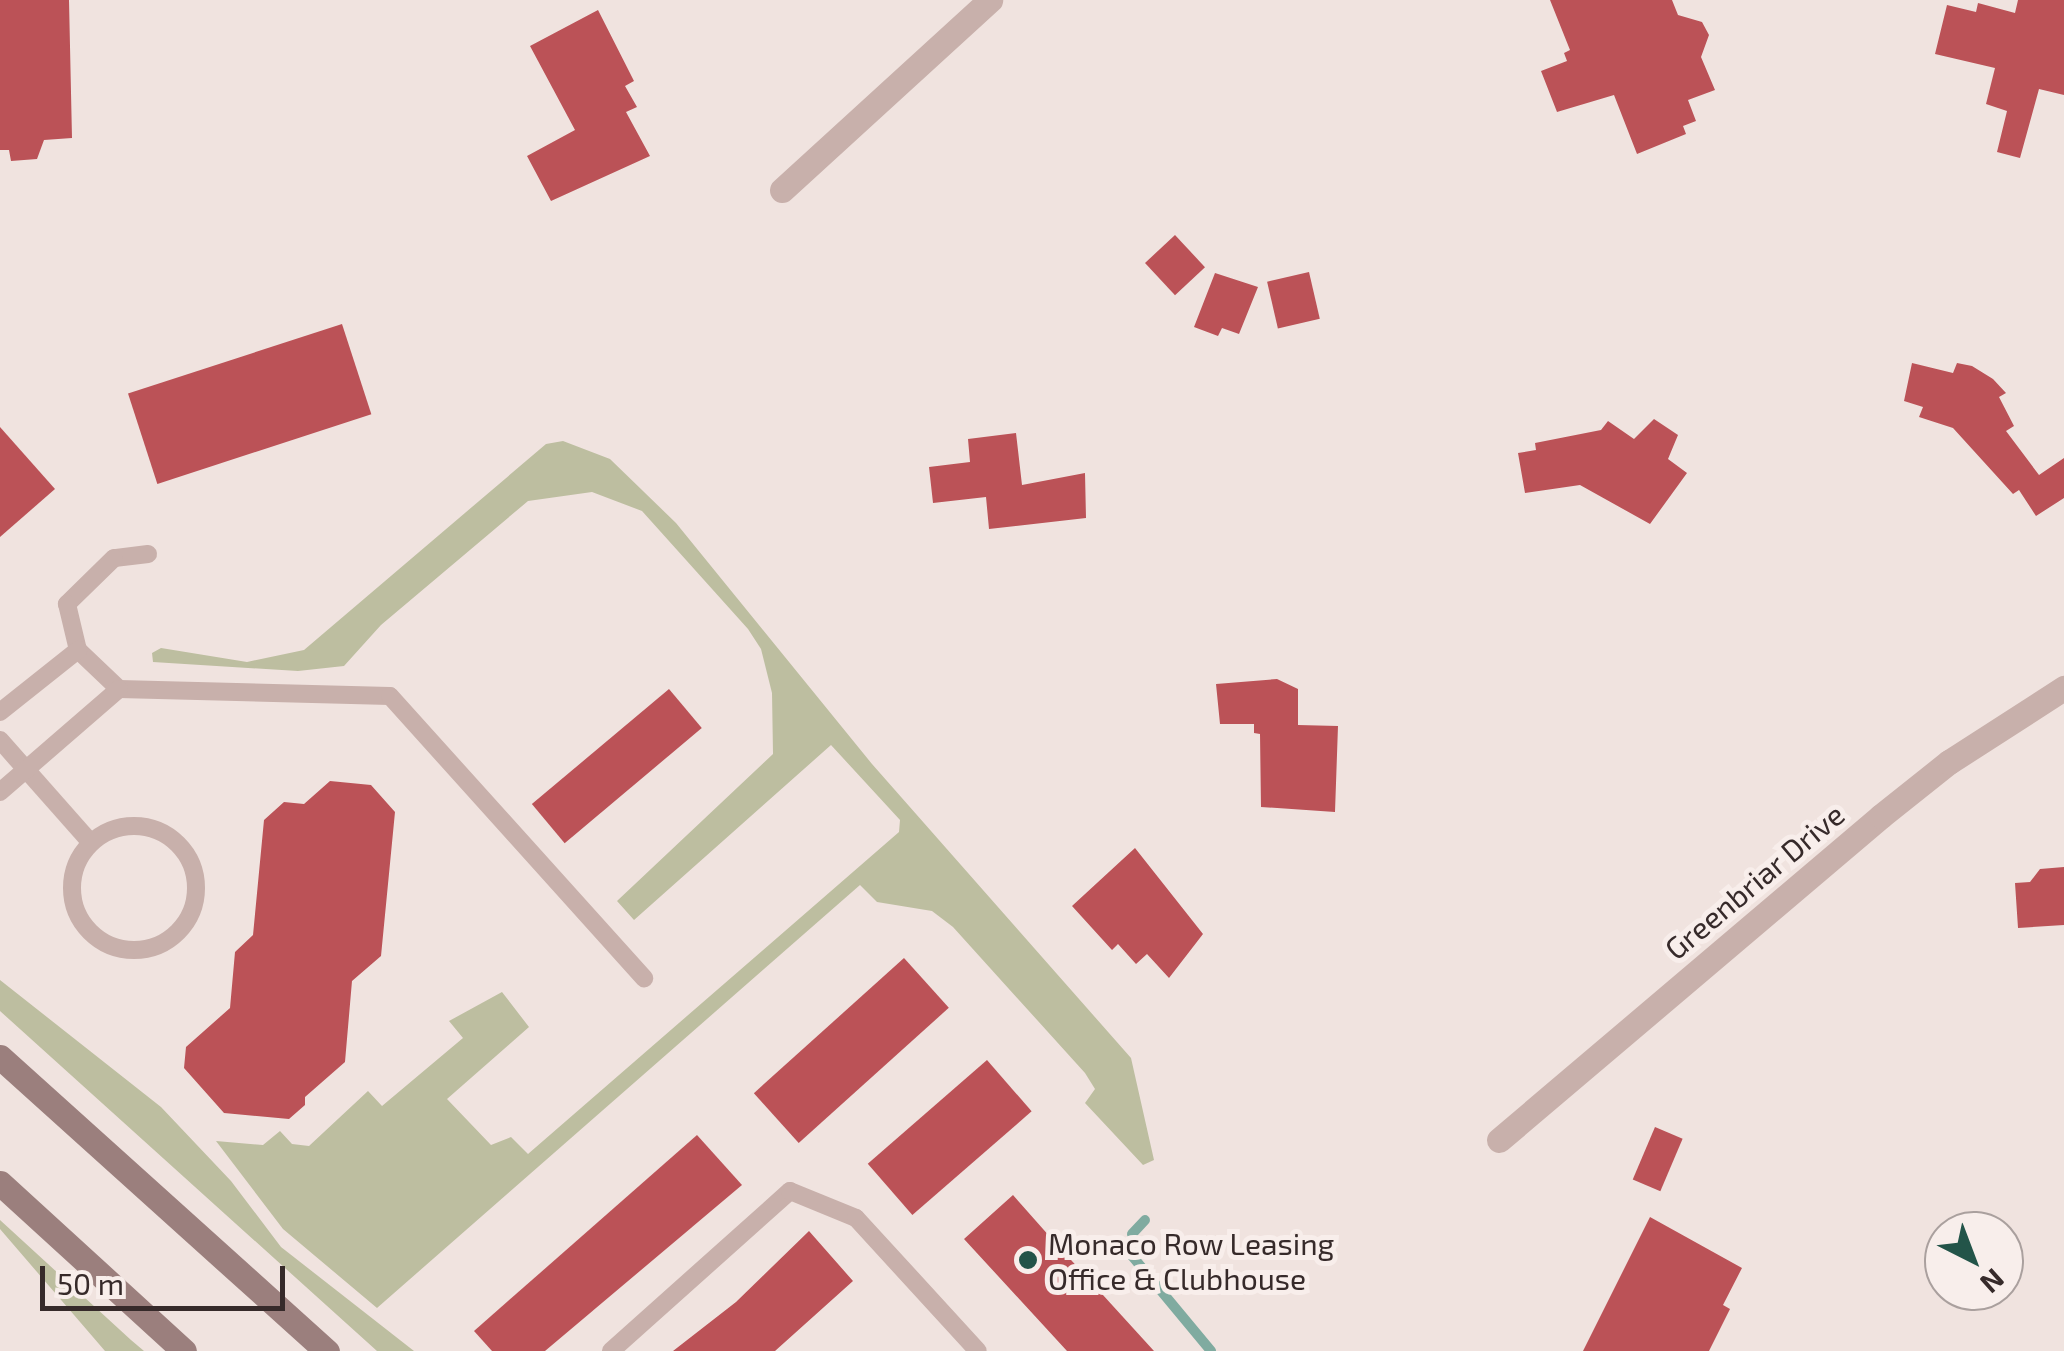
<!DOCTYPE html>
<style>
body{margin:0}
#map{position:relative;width:2064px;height:1351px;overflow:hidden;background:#f0e3df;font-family:"Exo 2",sans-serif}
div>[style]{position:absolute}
.green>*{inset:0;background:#bdbea0}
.stream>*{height:10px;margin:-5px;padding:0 5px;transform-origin:5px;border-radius:5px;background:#80aba0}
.building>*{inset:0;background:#bb5257;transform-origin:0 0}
.lane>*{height:18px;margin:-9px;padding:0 9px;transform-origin:9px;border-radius:9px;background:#c8b0ab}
.lane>.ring{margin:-9px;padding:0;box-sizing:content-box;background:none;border:18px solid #c8b0ab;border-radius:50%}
.street>*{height:25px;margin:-12.5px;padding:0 12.5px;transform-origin:12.5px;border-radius:12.5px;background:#c8b0ab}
.secondary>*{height:25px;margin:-12.5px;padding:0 12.5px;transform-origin:12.5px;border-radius:12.5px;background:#9b7f7d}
.dots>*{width:28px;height:28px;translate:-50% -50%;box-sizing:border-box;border:5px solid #f8eeeb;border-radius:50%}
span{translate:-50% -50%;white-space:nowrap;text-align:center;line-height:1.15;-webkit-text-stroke:10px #f8eeeb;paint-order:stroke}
.street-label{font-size:30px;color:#362a2a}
.poi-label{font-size:30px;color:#362a2a}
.left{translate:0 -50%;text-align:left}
.north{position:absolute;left:1924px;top:1211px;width:100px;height:100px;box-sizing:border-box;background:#f8eeeb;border:2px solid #aaa09e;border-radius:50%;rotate:138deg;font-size:28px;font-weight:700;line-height:40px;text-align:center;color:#362a2a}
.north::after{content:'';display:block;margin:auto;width:35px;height:45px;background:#235449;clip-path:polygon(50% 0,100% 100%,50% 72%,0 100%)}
.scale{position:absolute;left:40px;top:1266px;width:245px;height:45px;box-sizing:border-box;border:5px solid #362a2a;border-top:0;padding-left:12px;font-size:30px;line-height:35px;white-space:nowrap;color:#362a2a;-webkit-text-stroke:8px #f8eeeb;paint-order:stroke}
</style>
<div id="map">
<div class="green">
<div style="clip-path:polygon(563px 441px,610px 459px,676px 523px,872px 764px,1131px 1058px,1154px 1160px,1143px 1165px,1085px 1103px,1095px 1089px,1085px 1073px,953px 927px,932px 911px,877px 902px,860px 885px,377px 1308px,283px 1229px,216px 1141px,263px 1145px,280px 1131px,292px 1144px,309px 1146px,368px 1091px,382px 1106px,463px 1038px,449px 1021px,502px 992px,529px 1027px,447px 1099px,491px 1145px,511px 1137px,528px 1154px,899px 832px,900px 820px,831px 745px,634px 920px,617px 901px,773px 754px,772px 693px,761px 649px,748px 629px,642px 511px,592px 492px,528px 501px,381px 625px,344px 666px,298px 671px,153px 662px,152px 653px,161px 648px,247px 662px,304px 650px,546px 444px)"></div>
<div style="clip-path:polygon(0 980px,161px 1107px,231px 1181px,281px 1247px,414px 1351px,377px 1351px,0 1011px)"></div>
<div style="clip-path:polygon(0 1220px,131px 1340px,144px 1351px,105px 1351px,0 1229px)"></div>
</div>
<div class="stream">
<div style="left:1132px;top:1234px;width:19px;rotate:-47deg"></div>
<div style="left:1128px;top:1251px;width:130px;rotate:50.3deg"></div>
</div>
<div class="building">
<div style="clip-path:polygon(0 0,69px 0,72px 138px,44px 140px,37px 159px,11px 161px,9px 150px,0 150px)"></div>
<div style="clip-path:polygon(1550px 0,1672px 0,1678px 15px,1702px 22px,1709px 35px,1701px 57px,1715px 90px,1688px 100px,1696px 121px,1683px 126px,1686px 134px,1637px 154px,1614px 95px,1557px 112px,1541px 71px,1567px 61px,1564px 53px,1570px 50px)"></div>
<div style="clip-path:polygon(2018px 0,2064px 0,2064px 95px,2039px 89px,2020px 158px,1997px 152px,2007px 111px,1986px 104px,1995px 68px,1935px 54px,1947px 5px,1976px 12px,1978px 3px,2015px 13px)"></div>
<div style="clip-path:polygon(598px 10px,634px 81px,625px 86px,637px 107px,626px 112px,650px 156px,551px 201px,527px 156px,575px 130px,530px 46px)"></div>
<div style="left:1175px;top:235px;width:44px;height:41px;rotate:47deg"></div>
<div style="left:1309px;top:272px;width:48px;height:43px;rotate:77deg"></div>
<div style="clip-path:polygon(1215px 273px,1258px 287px,1239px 334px,1222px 328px,1218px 336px,1194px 327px)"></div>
<div style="left:342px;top:324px;width:95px;height:225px;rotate:72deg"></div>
<div style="clip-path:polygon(1912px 363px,1953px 373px,1957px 363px,1972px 366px,1993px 379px,2006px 393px,1999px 397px,2014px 426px,2006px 431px,2039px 475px,2064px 458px,2064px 498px,2036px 516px,2019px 490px,2013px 494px,1953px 428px,1919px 417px,1923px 407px,1904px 401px)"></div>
<div style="clip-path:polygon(1654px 419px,1678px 435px,1668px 459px,1687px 473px,1650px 524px,1580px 485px,1525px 493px,1518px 453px,1536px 450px,1535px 443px,1601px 430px,1608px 421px,1634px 439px)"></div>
<div style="clip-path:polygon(0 427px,55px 489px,0 537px)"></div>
<div style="clip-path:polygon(1016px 433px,1022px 485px,1085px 473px,1086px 518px,989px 529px,986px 497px,933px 503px,929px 467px,970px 462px,968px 439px)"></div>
<div style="clip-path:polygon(1277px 679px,1298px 689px,1298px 725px,1338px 726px,1335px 812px,1261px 807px,1260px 734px,1254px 733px,1254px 724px,1220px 724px,1216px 684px)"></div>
<div style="left:669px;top:689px;width:51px;height:179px;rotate:50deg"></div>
<div style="clip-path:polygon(330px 781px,371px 785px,395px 812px,381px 956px,352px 981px,345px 1062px,305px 1097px,305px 1105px,289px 1119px,224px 1113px,184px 1068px,186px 1047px,230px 1008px,235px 952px,253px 935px,264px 820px,284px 802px,304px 804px)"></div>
<div style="clip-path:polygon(1135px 848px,1203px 934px,1169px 978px,1147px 954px,1136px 964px,1118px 944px,1112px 950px,1072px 906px)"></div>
<div style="clip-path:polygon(2064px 867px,2064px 925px,2018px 928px,2015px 883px,2030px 882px,2040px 869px)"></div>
<div style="left:904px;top:958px;width:67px;height:202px;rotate:48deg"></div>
<div style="left:987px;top:1060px;width:68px;height:158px;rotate:49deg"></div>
<div style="left:1655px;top:1127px;width:30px;height:57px;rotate:23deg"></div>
<div style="clip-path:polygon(697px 1135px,742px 1185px,545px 1351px,492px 1351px,474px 1331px)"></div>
<div style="clip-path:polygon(1013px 1195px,1051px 1238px,1154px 1351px,1067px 1351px,964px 1239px)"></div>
<div style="clip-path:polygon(1650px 1217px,1742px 1268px,1723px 1305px,1730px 1309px,1709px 1351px,1583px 1351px)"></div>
<div style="clip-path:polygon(809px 1231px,853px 1281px,775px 1351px,673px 1351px,736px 1302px)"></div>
</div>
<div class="lane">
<div style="left:148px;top:554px;width:34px;rotate:173deg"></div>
<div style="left:114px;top:558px;width:66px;rotate:135.6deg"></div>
<div style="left:67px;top:604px;width:47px;rotate:76.6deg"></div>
<div style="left:78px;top:650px;width:57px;rotate:43.6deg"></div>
<div style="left:119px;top:689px;width:271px;rotate:1.5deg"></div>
<div style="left:390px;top:696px;width:380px;rotate:48deg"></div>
<div style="left:0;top:712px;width:100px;rotate:-38.5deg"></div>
<div style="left:0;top:740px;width:137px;rotate:48.5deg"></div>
<div style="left:0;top:792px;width:157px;rotate:-40.9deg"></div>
<div class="ring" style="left:72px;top:826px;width:106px;height:106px"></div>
<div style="left:611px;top:1351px;width:240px;rotate:-41.8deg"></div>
<div style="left:790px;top:1191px;width:71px;rotate:22.2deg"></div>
<div style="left:856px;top:1218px;width:180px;rotate:47.5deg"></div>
</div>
<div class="street">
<div style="left:782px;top:190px;width:282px;rotate:-42.4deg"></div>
<div style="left:1499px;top:1140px;width:501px;rotate:-40.3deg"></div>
<div style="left:1881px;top:816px;width:87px;rotate:-38.5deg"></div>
<div style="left:1949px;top:762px;width:137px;rotate:-32.8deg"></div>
</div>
<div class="secondary">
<div style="left:0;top:1057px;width:440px;rotate:42deg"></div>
<div style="left:0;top:1183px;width:249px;rotate:42.4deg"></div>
</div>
<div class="dots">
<div style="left:1028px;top:1260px;background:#235449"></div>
</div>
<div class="street-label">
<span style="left:1754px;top:881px;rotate:-40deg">Greenbriar Drive</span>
</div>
<div class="poi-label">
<span class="left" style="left:1048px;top:1260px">Monaco Row Leasing<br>Office &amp; Clubhouse</span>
</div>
<div class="north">N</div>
<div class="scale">50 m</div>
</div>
